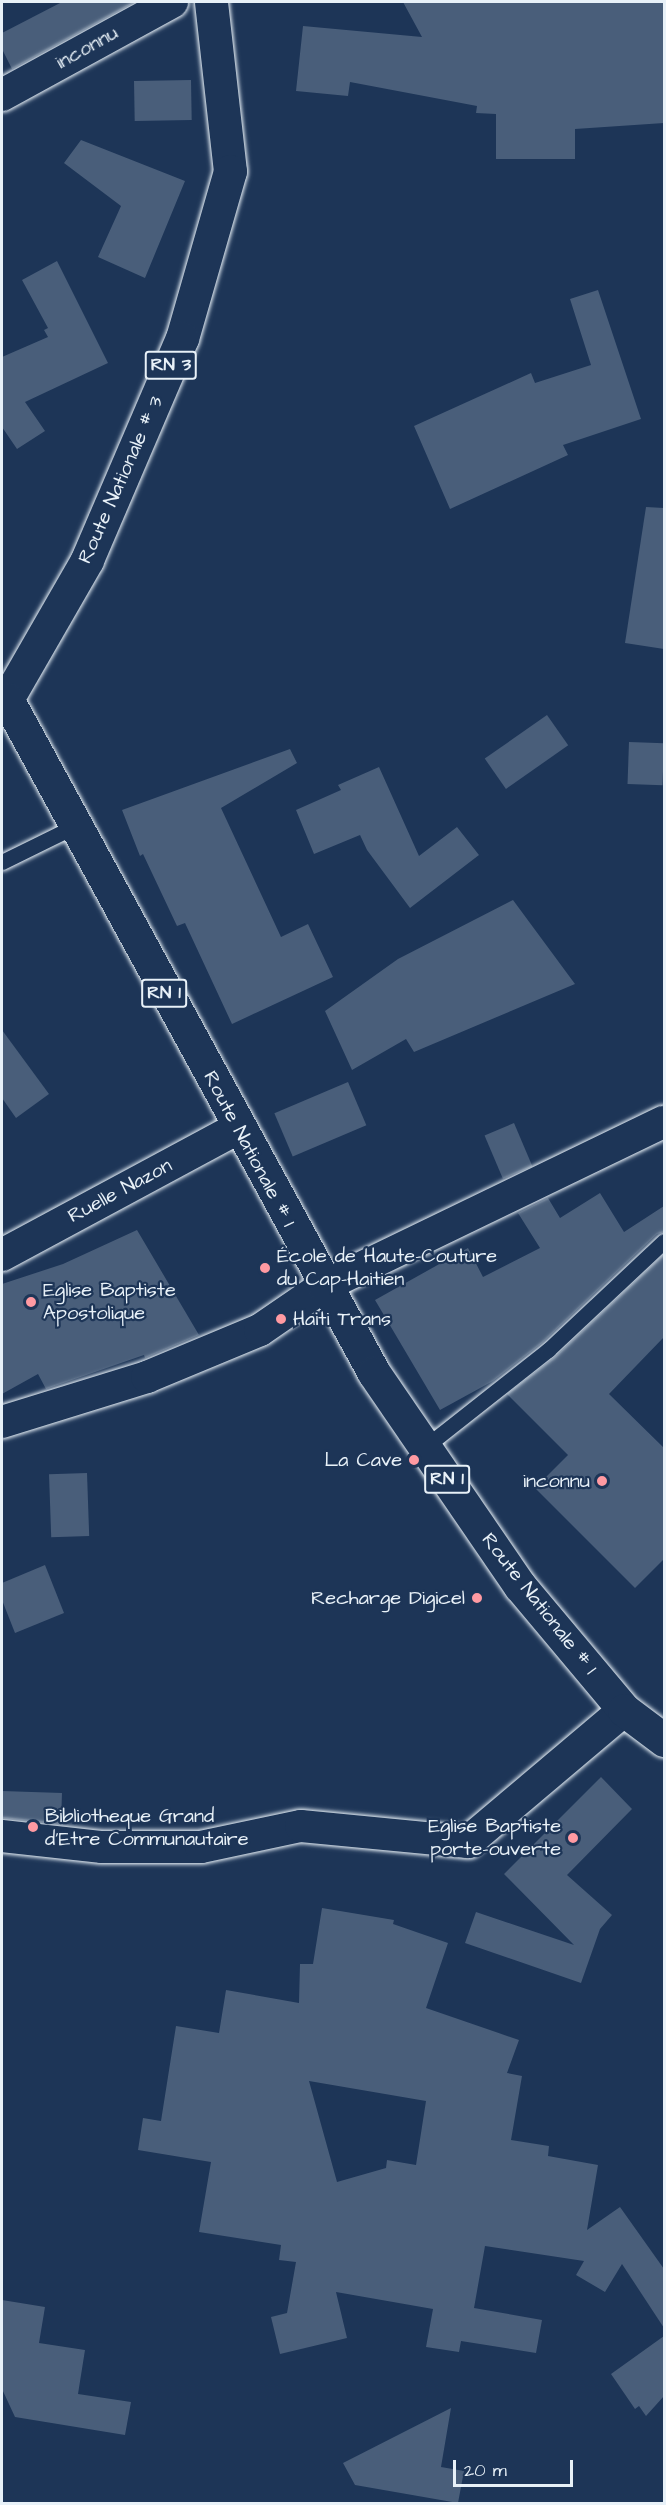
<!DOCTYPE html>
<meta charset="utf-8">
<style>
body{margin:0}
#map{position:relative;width:666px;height:2505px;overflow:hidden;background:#1d3557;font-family:"Architects Daughter",sans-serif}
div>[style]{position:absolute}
.building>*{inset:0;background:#495e7a;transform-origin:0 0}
.roads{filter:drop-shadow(0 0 2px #e8f1f8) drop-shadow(0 0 2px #e8f1f8)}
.lane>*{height:15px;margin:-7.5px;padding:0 7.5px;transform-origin:7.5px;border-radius:7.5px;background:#1d3557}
.street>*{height:32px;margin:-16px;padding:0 16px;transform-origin:16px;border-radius:16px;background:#1d3557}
.primary>*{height:33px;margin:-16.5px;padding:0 16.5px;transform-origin:16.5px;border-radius:16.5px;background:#1d3557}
.dots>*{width:16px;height:16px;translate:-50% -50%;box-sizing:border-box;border:3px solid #1d3557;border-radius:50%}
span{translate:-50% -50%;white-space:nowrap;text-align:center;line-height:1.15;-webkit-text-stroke:4.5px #1d3557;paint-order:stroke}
.shield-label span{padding:2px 4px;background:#1d3557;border:2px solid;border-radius:4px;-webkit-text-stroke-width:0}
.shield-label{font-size:18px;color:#e8f1f8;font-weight:700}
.street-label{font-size:20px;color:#e8f1f8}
.poi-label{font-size:20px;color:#e8f1f8}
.left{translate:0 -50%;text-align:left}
.right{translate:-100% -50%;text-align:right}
.frame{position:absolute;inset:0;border:3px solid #e8f1f8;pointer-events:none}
.scale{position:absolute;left:453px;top:2460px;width:120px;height:27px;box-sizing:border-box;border:3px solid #e8f1f8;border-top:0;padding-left:8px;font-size:18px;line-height:21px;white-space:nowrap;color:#e8f1f8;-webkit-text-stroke:4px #1d3557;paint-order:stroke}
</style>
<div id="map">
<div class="building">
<div style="clip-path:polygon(62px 2px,135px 2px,12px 69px,2px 49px,2px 33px)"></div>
<div style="clip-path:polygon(403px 2px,664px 2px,664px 123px,575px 129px,575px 159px,496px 159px,496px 114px,476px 113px,477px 106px,350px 82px,348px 96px,296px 91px,303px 26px,422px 37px)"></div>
<div style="left:191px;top:80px;width:40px;height:57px;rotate:89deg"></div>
<div style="clip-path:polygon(81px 140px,185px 181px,145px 278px,98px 257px,121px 206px,64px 163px)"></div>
<div style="clip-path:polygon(57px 261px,108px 363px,25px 402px,45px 431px,17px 449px,2px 427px,2px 357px,48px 337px,44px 330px,48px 328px,22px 280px)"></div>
<div style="clip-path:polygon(598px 290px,641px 419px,563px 445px,568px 455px,450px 509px,414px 426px,531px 373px,535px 383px,591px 365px,570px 299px)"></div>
<div style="clip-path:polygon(646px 507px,664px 508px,664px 649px,625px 643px)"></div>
<div style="left:547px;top:715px;width:37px;height:76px;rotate:55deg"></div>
<div style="left:629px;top:742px;width:35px;height:42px;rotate:2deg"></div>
<div style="clip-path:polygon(290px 749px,297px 763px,221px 808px,281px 937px,308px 924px,333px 977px,232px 1024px,185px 923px,177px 926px,143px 854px,140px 856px,122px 810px)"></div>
<div style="clip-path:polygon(379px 767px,419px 856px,457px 827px,479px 855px,410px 908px,367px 850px,360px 835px,314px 854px,296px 810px,341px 790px,338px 785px)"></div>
<div style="clip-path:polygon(513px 900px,575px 984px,414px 1052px,406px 1039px,352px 1070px,325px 1011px,398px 959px)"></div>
<div style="clip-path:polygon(2px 1030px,49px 1094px,16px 1118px,2px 1098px)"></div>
<div style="left:348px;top:1082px;width:47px;height:80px;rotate:67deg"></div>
<div style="left:514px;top:1123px;width:47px;height:32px;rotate:67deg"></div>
<div style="clip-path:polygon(600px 1193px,624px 1232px,664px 1206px,664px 1232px,657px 1234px,542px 1343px,493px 1381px,440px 1410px,375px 1300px,468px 1248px,483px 1277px,540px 1248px,518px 1213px,548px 1198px,560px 1218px)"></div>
<div style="clip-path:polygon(137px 1230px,199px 1335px,145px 1358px,144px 1355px,46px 1389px,38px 1374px,2px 1394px,2px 1284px,63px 1264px)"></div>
<div style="clip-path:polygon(664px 1254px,664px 1337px,609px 1394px,664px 1448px,664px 1559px,635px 1588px,535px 1488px,568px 1455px,507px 1394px,555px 1357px)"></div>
<div style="left:87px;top:1473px;width:63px;height:38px;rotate:88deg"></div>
<div style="clip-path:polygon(45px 1565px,64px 1613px,15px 1633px,2px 1600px,2px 1583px)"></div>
<div style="clip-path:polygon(601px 1777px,632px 1809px,567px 1875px,612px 1915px,600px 1929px,581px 1983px,465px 1943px,476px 1912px,574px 1945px,504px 1874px)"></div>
<div style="clip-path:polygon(2px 1791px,62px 1793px,61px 1824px,2px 1818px)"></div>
<div style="clip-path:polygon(evenodd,322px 1908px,394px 1920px,393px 1924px,448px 1943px,426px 2008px,519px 2040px,507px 2073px,522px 2076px,511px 2140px,549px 2146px,548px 2156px,598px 2165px,587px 2230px,620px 2207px,664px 2269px,664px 2328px,622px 2264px,605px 2292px,576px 2275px,584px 2261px,485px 2246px,474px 2308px,542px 2320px,536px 2353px,461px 2341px,459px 2352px,426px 2347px,433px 2309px,336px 2292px,347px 2338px,280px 2354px,271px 2317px,287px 2313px,296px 2262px,279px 2260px,281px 2245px,199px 2232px,211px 2162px,138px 2150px,143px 2118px,161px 2121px,176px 2026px,219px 2033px,226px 1990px,299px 2003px,300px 1964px,313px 1964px,322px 1908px,309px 2081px,426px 2101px,416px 2165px,387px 2160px,386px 2168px,337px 2182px,309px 2081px)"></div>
<div style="clip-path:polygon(2px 2300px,45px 2307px,39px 2343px,85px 2350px,78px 2394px,131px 2402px,125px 2435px,15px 2417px,2px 2389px)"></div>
<div style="clip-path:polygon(664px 2336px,664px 2396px,646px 2416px,639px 2406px,635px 2409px,611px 2374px)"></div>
<div style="clip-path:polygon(451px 2408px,441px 2467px,464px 2471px,458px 2503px,355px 2485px,343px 2463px)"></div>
</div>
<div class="roads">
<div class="lane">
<div style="left:2px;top:862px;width:79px;rotate:-26.2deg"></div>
<div style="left:425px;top:1447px;width:157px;rotate:-38.3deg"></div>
<div style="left:548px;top:1350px;width:159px;rotate:-43.2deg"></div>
</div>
<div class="street">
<div style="left:2px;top:95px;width:194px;rotate:-28.7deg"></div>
<div style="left:2px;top:1255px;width:268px;rotate:-28.3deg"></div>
<div style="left:2px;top:1422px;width:152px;rotate:-17.2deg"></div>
<div style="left:147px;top:1377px;width:122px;rotate:-22.6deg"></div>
<div style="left:260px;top:1330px;width:78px;rotate:-34.5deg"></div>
<div style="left:324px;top:1286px;width:377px;rotate:-25.8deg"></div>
<div style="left:2px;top:1836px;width:101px;rotate:6.3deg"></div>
<div style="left:102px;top:1847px;width:99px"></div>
<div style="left:201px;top:1847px;width:102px;rotate:-11.9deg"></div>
<div style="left:301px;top:1826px;width:168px;rotate:5.5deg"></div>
<div style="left:468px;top:1842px;width:204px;rotate:-40.2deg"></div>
</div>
<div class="primary">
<div style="left:211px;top:2px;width:170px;rotate:83.6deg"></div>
<div style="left:230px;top:171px;width:174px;rotate:106deg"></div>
<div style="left:182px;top:338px;width:241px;rotate:113.2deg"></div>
<div style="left:87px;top:560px;width:160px;rotate:119.9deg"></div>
<div style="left:7px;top:699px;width:767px;rotate:61.43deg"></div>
<div style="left:374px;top:1373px;width:258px;rotate:55.6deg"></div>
<div style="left:520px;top:1586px;width:162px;rotate:50deg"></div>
<div style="left:624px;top:1710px;width:50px;rotate:36.9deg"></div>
</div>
</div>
<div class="dots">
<div style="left:265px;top:1268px;background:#ff9aa2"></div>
<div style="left:31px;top:1302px;background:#ff9aa2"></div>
<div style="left:281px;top:1319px;background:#ff9aa2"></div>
<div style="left:414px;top:1460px;background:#ff9aa2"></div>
<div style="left:602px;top:1481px;background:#ff9aa2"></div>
<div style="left:477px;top:1598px;background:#ff9aa2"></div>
<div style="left:33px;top:1827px;background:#ff9aa2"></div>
<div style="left:573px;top:1838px;background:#ff9aa2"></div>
</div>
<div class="shield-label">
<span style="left:171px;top:365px">RN 3</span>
<span style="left:164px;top:993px">RN 1</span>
<span style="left:447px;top:1479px">RN 1</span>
</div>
<div class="street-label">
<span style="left:87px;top:48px;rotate:-29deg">inconnu</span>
<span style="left:121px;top:480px;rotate:-66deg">Route Nationale # 3</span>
<span style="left:249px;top:1149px;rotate:62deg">Route Nationale # 1</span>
<span style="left:120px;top:1191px;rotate:-28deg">Ruelle Nazon</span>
<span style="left:539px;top:1604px;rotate:52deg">Route Nationale # 1</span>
</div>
<div class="poi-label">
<span class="left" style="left:277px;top:1268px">École de Haute-Couture<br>du Cap-Haitien</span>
<span class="left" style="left:43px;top:1302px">Eglise Baptiste<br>Apostolique</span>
<span class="left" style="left:293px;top:1319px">Haiti Trans</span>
<span class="right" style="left:402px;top:1460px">La Cave</span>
<span class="right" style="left:590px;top:1481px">inconnu</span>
<span class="right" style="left:465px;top:1598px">Recharge Digicel</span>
<span class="left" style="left:45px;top:1828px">Bibliotheque Grand<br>d'Etre Communautaire</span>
<span class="right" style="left:561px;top:1838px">Eglise Baptiste<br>porte-ouverte</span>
</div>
<div class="frame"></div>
<div class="scale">20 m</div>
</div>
